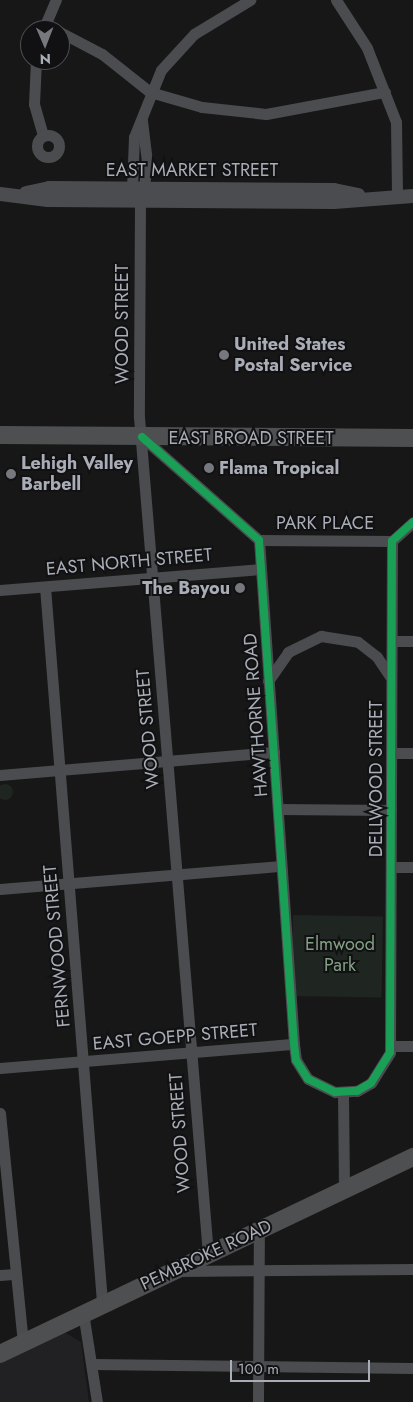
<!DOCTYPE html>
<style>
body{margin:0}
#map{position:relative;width:413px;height:1402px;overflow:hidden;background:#171717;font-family:Jost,sans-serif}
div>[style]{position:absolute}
.built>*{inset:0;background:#212123}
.green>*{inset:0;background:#1f2520;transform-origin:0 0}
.round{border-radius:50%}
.minor>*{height:11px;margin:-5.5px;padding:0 5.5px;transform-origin:5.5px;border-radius:5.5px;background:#4b4c4f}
.minor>.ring{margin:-5.5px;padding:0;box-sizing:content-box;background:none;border:11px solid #4b4c4f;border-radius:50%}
.tertiary>*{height:14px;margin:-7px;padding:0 7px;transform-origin:7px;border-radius:7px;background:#4b4c4f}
.primary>*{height:18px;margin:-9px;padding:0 9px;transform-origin:9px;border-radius:9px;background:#4e4f51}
.cycleway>*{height:8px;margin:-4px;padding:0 4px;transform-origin:4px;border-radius:4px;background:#1a9f57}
.dots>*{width:14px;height:14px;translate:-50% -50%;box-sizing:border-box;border:2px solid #111113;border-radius:50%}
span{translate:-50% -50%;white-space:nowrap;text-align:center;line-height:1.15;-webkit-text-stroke:4px #111113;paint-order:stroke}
.street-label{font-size:18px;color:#a9adb6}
.poi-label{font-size:18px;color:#a9adb6;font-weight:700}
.left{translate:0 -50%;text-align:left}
.right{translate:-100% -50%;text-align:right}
.park-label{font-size:18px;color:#82a084}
.north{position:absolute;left:20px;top:20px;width:50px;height:50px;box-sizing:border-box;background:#111113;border:1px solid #4e4f54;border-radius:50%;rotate:179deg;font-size:14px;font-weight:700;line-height:20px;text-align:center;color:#a9adb6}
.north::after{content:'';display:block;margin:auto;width:18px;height:22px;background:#76787e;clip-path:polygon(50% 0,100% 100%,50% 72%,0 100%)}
.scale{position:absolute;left:230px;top:1360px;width:140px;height:22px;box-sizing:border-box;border:2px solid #a9adb6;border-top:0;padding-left:6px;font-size:15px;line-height:18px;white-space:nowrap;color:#a9adb6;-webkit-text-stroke:4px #111113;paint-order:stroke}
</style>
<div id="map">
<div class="built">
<div style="clip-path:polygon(64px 1332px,81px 1342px,89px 1402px,0 1402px,0 1362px)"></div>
</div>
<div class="green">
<div class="round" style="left:-3px;top:784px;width:16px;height:16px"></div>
<div style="left:293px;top:915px;width:90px;height:81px;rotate:1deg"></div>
</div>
<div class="minor">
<div style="left:336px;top:0;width:57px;rotate:57.1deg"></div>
<div style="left:367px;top:48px;width:79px;rotate:68.6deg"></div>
<div style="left:396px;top:122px;width:74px;rotate:89.2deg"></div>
<div style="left:43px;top:30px;width:33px;rotate:-67deg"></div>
<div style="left:60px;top:32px;width:47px;rotate:27.6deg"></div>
<div style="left:102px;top:54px;width:61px;rotate:38.4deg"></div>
<div style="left:150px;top:92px;width:54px;rotate:16.1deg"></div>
<div style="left:202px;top:107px;width:64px;rotate:6.2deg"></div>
<div style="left:266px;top:114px;width:121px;rotate:-10.5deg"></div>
<div style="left:36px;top:60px;width:44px;rotate:92.6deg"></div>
<div style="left:34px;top:104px;width:33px;rotate:74deg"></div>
<div style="left:142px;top:121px;width:38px;rotate:83deg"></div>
<div style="left:147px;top:159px;width:36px;rotate:96deg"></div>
<div class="ring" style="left:37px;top:135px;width:11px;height:11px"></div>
<div style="left:136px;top:195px;width:7px;rotate:-124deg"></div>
<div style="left:132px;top:189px;width:52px;rotate:-87.8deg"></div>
<div style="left:134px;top:137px;width:72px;rotate:-68.1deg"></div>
<div style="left:161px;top:70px;width:49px;rotate:-47.5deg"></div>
<div style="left:194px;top:34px;width:66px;rotate:-31.3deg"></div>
<div style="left:140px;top:201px;width:216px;rotate:90.3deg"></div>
<div style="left:139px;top:417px;width:840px;rotate:85.29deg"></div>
<div style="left:142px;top:437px;width:156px;rotate:41.4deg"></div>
<div style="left:259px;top:540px;width:505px;rotate:86.03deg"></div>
<div style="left:294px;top:1044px;width:16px;rotate:83deg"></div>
<div style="left:296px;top:1060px;width:22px;rotate:58deg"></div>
<div style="left:308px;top:1079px;width:30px;rotate:26deg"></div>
<div style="left:335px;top:1092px;width:22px;rotate:-3deg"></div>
<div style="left:357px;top:1091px;width:16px;rotate:-30deg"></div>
<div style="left:371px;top:1083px;width:36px;rotate:-58deg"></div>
<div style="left:390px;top:1052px;width:511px;rotate:-89.78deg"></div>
<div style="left:392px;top:541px;width:28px;rotate:-42deg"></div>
<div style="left:259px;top:540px;width:133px;rotate:0.4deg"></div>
<div style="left:45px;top:587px;width:717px;rotate:85.44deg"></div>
<div style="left:0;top:590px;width:261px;rotate:-4.6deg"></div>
<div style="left:392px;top:641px;width:21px"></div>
<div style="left:268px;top:681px;width:35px;rotate:-55deg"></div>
<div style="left:288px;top:652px;width:37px;rotate:-26deg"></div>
<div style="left:321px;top:636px;width:37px;rotate:9deg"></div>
<div style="left:358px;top:642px;width:24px;rotate:38deg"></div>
<div style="left:377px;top:657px;width:23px;rotate:56deg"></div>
<div style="left:392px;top:753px;width:21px"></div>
<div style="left:0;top:775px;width:275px;rotate:-4.8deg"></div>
<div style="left:278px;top:809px;width:113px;rotate:0.5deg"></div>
<div style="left:391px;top:867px;width:22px"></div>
<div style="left:0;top:889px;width:282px;rotate:-4.7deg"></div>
<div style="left:390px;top:1046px;width:23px"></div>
<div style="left:0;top:1068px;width:295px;rotate:-4.7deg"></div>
<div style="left:343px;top:1093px;width:97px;rotate:89.4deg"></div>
<div style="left:0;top:1113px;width:230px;rotate:84.3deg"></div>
<div style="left:180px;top:1271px;width:233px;rotate:-0.5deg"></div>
<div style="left:0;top:1275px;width:16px;rotate:-4deg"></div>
<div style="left:83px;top:1312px;width:91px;rotate:81.2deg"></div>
<div style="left:92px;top:1364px;width:321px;rotate:0.7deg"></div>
<div style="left:258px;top:1402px;width:171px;rotate:-89.7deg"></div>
</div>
<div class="tertiary">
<div style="left:26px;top:193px;width:24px;rotate:-12deg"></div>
<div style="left:49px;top:188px;width:285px;rotate:0.4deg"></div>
<div style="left:334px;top:190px;width:25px;rotate:12deg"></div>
<div style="left:0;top:194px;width:48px;rotate:7.1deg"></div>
<div style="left:48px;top:200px;width:286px;rotate:0.4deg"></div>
<div style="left:334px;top:202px;width:79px;rotate:-4.3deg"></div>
</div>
<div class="primary">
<div style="left:0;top:435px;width:413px;rotate:0.4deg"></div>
<div style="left:0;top:1354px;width:458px;rotate:-25.5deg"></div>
</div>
<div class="cycleway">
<div style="left:142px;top:437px;width:156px;rotate:41.4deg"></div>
<div style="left:259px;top:540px;width:505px;rotate:86.03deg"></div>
<div style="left:294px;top:1044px;width:16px;rotate:83deg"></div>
<div style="left:296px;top:1060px;width:22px;rotate:58deg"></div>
<div style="left:308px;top:1079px;width:30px;rotate:26deg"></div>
<div style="left:335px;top:1092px;width:22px;rotate:-3deg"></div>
<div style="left:357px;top:1091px;width:16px;rotate:-30deg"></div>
<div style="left:371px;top:1083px;width:36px;rotate:-58deg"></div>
<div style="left:390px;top:1052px;width:511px;rotate:-89.78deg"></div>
<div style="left:392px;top:541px;width:28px;rotate:-42deg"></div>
</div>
<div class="dots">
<div style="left:224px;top:355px;background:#76787e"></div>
<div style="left:209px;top:468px;background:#76787e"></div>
<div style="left:11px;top:474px;background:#76787e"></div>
<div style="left:240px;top:588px;background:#76787e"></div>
</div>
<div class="street-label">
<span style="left:192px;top:170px">EAST MARKET STREET</span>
<span style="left:122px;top:324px;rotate:-90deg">WOOD STREET</span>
<span style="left:251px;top:438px">EAST BROAD STREET</span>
<span style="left:325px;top:523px">PARK PLACE</span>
<span style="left:129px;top:562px;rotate:-5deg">EAST NORTH STREET</span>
<span style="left:256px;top:715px;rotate:-94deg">HAWTHORNE ROAD</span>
<span style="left:148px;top:729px;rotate:-95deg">WOOD STREET</span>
<span style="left:376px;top:779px;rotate:-90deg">DELLWOOD STREET</span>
<span style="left:57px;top:946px;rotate:-95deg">FERNWOOD STREET</span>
<span style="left:175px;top:1037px;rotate:-5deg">EAST GOEPP STREET</span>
<span style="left:180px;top:1133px;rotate:-94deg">WOOD STREET</span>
<span style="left:206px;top:1255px;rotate:-25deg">PEMBROKE ROAD</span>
</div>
<div class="poi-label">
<span class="left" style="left:234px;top:355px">United States<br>Postal Service</span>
<span class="left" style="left:21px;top:474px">Lehigh Valley<br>Barbell</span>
<span class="left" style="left:219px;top:468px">Flama Tropical</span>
<span class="right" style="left:230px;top:588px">The Bayou</span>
</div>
<div class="park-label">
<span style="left:340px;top:955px">Elmwood<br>Park</span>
</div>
<div class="north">N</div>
<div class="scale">100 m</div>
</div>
